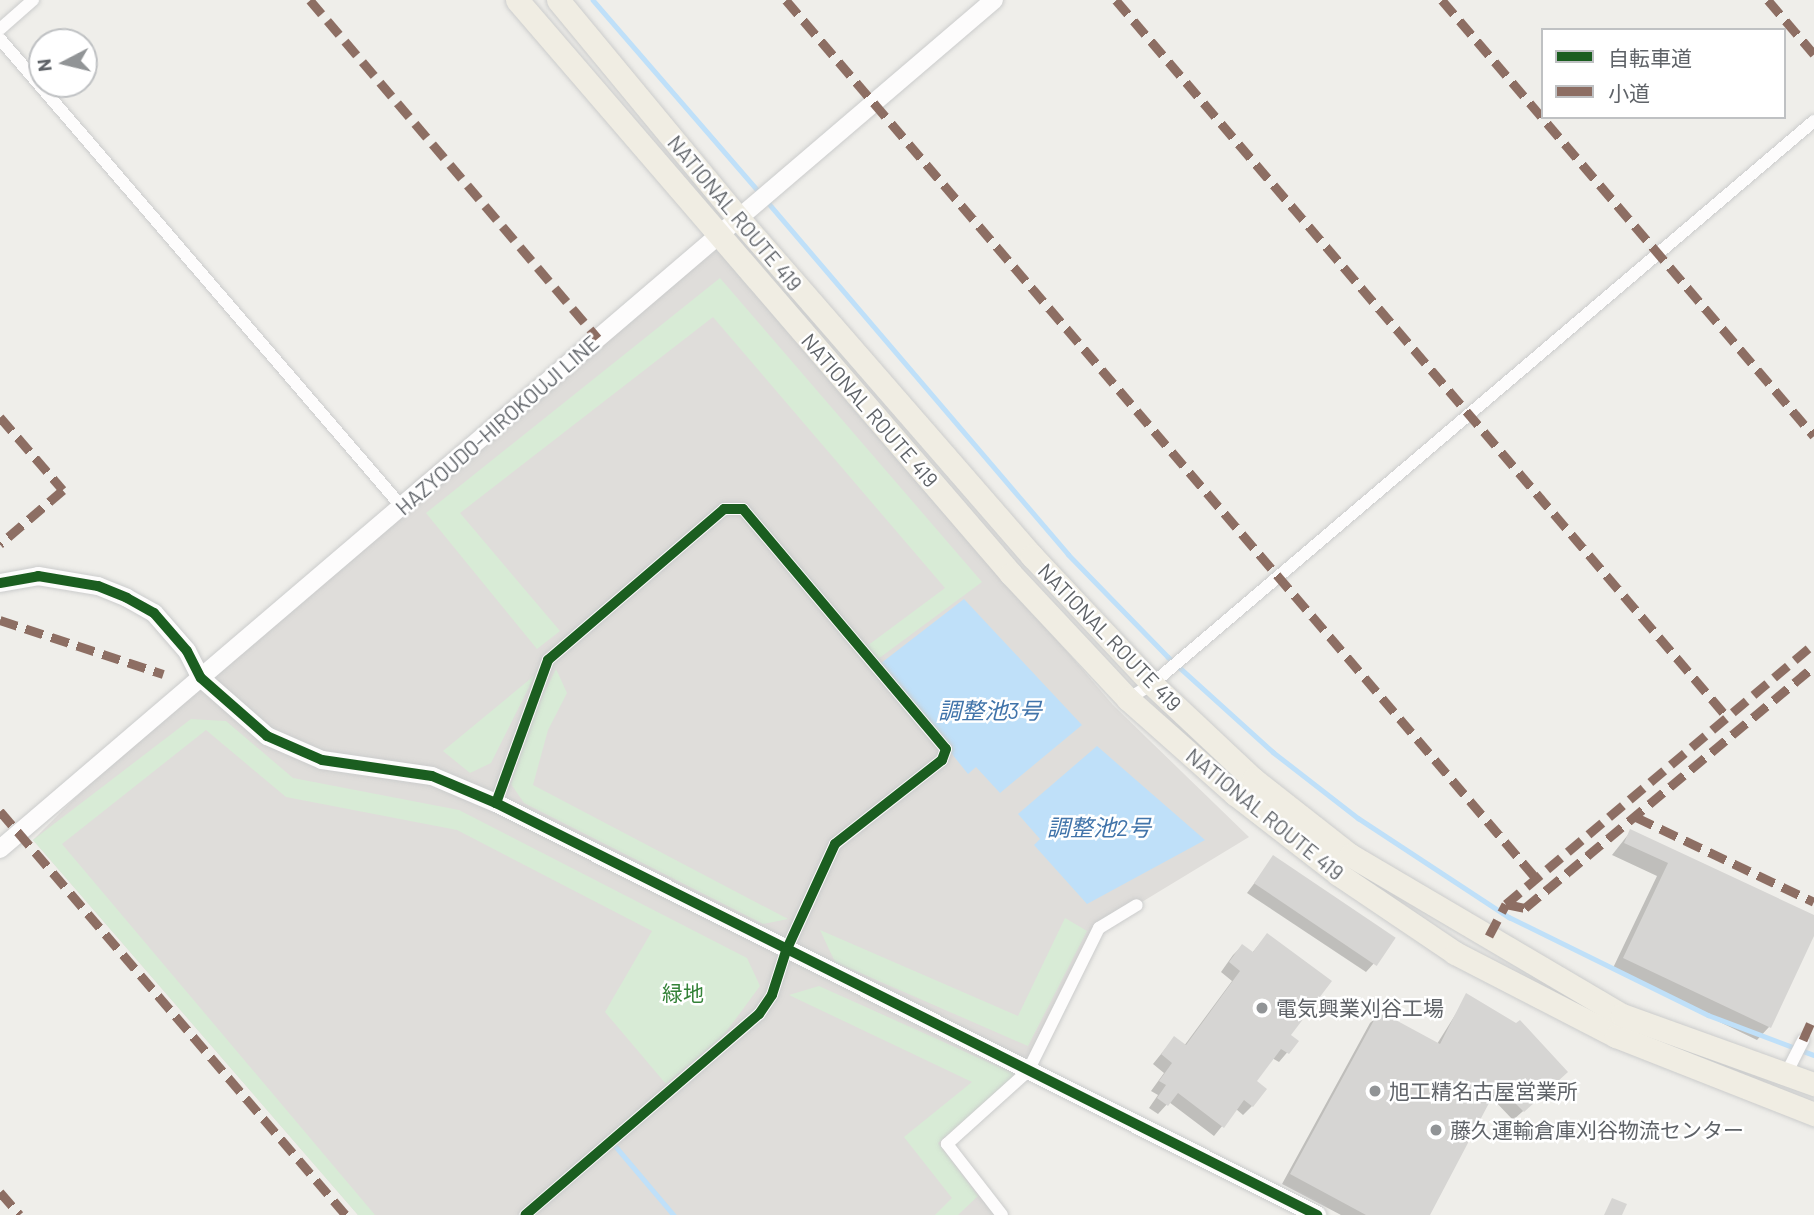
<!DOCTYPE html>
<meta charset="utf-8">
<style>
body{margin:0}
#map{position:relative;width:1814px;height:1215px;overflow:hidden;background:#efeeea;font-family:Barlow,"Noto Sans JP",sans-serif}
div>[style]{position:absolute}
.industrial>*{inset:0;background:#dfddda}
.green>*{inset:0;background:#d8ebd6}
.water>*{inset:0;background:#bfe0f9}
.shadow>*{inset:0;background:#0003}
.stream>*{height:4.5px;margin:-2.25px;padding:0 2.25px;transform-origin:2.25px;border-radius:2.25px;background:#bfe0f9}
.building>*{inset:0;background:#d6d5d3;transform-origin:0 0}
.roads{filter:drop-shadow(0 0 2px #cbcccc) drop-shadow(0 0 2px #cbcccc)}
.street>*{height:12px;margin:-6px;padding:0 6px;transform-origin:6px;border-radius:6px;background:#fdfcfc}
.secondary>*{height:18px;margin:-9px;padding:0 9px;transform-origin:9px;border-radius:9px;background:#fdfcfc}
.highway>*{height:23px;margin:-11.5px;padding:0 11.5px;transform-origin:11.5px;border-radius:11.5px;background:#f0ede3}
.quiet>*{height:9px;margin-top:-4.5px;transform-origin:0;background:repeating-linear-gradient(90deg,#8d6e63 0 18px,transparent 0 27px)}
.cycleway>*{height:10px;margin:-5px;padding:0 5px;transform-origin:5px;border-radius:5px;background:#1b5e20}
.dots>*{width:19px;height:19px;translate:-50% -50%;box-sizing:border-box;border:4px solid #fff;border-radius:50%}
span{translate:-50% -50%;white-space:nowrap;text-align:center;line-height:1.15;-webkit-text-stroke:5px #fff;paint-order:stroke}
.street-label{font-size:21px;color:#5f6368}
.park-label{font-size:21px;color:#348238}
.poi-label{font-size:21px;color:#5f6368}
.left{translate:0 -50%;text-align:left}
.water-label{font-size:23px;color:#4174aa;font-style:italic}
.legend{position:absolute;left:1541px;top:28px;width:245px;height:91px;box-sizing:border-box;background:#fff;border:2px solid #bfc1c3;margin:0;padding:9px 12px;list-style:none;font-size:21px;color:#5f6368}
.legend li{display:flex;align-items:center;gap:14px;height:35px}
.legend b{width:35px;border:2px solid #bfc1c3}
.north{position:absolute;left:28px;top:28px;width:70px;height:70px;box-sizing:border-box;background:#fff;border:2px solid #bfc1c3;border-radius:50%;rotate:263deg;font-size:19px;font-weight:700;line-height:28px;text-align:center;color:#5f6368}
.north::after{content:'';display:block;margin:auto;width:24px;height:32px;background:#919496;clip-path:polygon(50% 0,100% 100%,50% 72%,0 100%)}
</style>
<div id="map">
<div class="industrial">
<div style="clip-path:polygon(719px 246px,1113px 705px,1249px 837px,1099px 928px,1028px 1071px,947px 1144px,1002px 1215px,358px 1215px,33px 840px,175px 698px)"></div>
</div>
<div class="green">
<div style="clip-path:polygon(720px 278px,982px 582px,878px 659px,867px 646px,945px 588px,713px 317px,460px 513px,560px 631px,537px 649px,426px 513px)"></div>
<div style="clip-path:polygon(556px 669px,567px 693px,548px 730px,533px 785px,788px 919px,763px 924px,524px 803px,511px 784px,531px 720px)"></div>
<div style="clip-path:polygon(535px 675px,491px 763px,470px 773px,443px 751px)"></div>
<div style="clip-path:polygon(191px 719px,226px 721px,293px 778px,459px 810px,747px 958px,760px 986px,723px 1036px,666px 1084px,605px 1012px,652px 931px,457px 830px,286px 797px,206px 730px,62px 844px,375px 1215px,358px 1215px,33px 840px)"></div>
<div style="clip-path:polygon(1065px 918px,1087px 931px,1028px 1046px,835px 962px,820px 930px,1018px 1016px)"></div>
<div style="clip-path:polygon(819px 986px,1017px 1075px,938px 1143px,978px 1196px,958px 1215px,935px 1215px,952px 1198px,904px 1137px,972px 1082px,789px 995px)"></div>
</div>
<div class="water">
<div style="clip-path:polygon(964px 599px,1082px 725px,1000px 793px,976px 767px,968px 774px,880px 664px)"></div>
<div style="clip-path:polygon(1097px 746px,1205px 840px,1087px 904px,1034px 845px,1040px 839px,1018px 814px)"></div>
</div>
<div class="shadow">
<div style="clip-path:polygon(1631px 831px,1814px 917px,1814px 932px,1769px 1027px,1757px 1040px,1612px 970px,1657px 876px,1612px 855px)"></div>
<div style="clip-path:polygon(1274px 857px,1375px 962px,1366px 972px,1247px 893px)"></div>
<div style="clip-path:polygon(1267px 935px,1289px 1036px,1296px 1042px,1279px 1062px,1272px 1058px,1255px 1082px,1252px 1106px,1243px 1115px,1236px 1109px,1214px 1136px,1169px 1102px,1158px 1114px,1149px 1108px,1158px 1095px,1151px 1091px,1164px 1073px,1153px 1064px,1174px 1038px,1184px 1046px,1232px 981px,1221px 972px,1233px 955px,1242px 946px,1252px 953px)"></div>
<div style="clip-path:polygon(1467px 996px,1516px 1025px,1557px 1081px,1513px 1120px,1491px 1097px,1428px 1215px,1341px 1215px,1282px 1184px,1370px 1023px,1380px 1014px,1437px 1044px)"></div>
</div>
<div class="stream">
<div style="left:593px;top:0;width:255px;rotate:49.1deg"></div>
<div style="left:765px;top:199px;width:467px;rotate:49.5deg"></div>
<div style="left:1068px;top:554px;width:144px;rotate:45.8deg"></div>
<div style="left:1168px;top:657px;width:142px;rotate:42.1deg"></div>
<div style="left:1273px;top:752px;width:108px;rotate:37.8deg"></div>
<div style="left:1358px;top:818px;width:181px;rotate:33.3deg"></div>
<div style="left:1509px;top:917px;width:222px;rotate:26.2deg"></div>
<div style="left:1708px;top:1015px;width:113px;rotate:20.7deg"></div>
<div style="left:612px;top:1142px;width:96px;rotate:49.7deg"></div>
</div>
<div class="building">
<div style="clip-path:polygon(1630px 829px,1814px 915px,1814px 936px,1771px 1028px,1623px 958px,1668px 863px,1624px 843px)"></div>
<div style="left:1273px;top:855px;width:148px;height:34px;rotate:34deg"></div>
<div style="clip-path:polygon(1267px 933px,1332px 981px,1291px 1035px,1299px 1041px,1289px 1054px,1281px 1049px,1257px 1081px,1267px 1089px,1253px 1107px,1244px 1100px,1224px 1128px,1178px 1093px,1168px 1106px,1157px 1098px,1166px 1085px,1159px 1081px,1172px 1063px,1161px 1054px,1174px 1036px,1186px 1045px,1240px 971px,1229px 962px,1242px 944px,1253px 952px)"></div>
<div style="clip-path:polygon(1466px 993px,1516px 1023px,1520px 1020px,1568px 1072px,1524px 1112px,1498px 1086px,1430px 1215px,1366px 1215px,1290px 1174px,1379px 1011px,1440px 1044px)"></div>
<div style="clip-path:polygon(1612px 1198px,1627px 1204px,1622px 1215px,1604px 1215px)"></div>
</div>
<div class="roads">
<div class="street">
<div style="left:0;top:29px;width:44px;rotate:-41.3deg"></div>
<div style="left:0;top:39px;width:617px;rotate:49.34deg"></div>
<div style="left:1128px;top:699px;width:28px;rotate:-32deg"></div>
<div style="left:1152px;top:684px;width:869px;rotate:-40.38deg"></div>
<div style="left:496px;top:803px;width:152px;rotate:-70deg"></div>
<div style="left:548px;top:660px;width:232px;rotate:-40.6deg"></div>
<div style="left:724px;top:509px;width:19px"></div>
<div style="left:743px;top:509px;width:314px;rotate:49.8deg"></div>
<div style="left:946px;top:749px;width:12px;rotate:110deg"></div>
<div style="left:942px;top:760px;width:136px;rotate:141.9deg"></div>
<div style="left:835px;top:844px;width:118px;rotate:114.6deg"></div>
<div style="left:786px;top:951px;width:46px;rotate:107.7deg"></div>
<div style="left:772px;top:995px;width:23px;rotate:124deg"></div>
<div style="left:759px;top:1014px;width:308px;rotate:139.3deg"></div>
<div style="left:1786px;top:1074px;width:38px;rotate:-63deg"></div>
<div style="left:1002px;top:1215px;width:90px;rotate:-127.8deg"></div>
<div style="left:947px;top:1144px;width:109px;rotate:-42deg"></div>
<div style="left:1028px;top:1071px;width:160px;rotate:-63.6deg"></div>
<div style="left:1099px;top:928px;width:44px;rotate:-31.2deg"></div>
</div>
<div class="secondary">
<div style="left:0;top:583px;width:39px;rotate:-10deg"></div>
<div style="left:38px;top:576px;width:61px;rotate:9.5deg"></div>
<div style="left:98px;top:586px;width:31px;rotate:22deg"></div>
<div style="left:127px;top:598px;width:31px;rotate:29deg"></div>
<div style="left:154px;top:613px;width:50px;rotate:49deg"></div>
<div style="left:187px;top:651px;width:30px;rotate:63deg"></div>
<div style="left:201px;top:678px;width:88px;rotate:41.3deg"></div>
<div style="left:267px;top:736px;width:60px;rotate:23.6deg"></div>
<div style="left:322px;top:760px;width:111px;rotate:8.3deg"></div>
<div style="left:432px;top:776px;width:69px;rotate:22.9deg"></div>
<div style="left:496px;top:803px;width:919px;rotate:26.65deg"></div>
<div style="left:0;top:849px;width:1307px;rotate:-40.5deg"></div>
</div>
<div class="highway">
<div style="left:517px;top:0;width:757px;rotate:49.28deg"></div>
<div style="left:1011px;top:574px;width:171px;rotate:46.9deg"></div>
<div style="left:1128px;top:699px;width:143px;rotate:41.6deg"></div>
<div style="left:1235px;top:794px;width:130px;rotate:37.8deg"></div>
<div style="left:1338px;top:874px;width:141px;rotate:34deg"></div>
<div style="left:1455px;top:953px;width:181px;rotate:27.3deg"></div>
<div style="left:1616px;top:1036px;width:213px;rotate:21.5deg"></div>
<div style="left:558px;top:0;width:284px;rotate:50.4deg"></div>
<div style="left:739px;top:219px;width:447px;rotate:49deg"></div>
<div style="left:1032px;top:556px;width:175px;rotate:46.8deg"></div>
<div style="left:1152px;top:684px;width:139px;rotate:43.2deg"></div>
<div style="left:1253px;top:779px;width:123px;rotate:38.1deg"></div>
<div style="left:1350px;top:855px;width:316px;rotate:30.5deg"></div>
<div style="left:1622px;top:1015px;width:204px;rotate:19.8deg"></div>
</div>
</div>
<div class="quiet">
<div style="left:310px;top:0;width:444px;rotate:49.6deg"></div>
<div style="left:786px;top:0;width:1155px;rotate:49.5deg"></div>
<div style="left:1116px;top:0;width:942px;rotate:49.56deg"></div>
<div style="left:1442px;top:0;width:573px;rotate:49.53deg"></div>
<div style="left:1768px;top:0;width:71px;rotate:49.6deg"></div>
<div style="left:0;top:417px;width:96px;rotate:49.2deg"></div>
<div style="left:63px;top:490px;width:83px;rotate:139.4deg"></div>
<div style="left:0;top:620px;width:172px;rotate:18.3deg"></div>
<div style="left:0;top:811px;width:532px;rotate:49.42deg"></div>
<div style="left:1636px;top:817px;width:197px;rotate:25.5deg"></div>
<div style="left:1506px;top:904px;width:19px;rotate:12deg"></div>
<div style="left:1525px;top:908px;width:377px;rotate:-39.9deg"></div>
<div style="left:1489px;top:936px;width:36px;rotate:-62deg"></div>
<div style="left:1506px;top:904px;width:403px;rotate:-40.2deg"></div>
<div style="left:1803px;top:1040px;width:27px;rotate:-66deg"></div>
<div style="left:0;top:1192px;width:30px;rotate:49deg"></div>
</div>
<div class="cycleway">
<div style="left:0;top:583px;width:39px;rotate:-10deg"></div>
<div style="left:38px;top:576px;width:61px;rotate:9.5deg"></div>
<div style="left:98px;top:586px;width:31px;rotate:22deg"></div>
<div style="left:127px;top:598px;width:31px;rotate:29deg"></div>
<div style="left:154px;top:613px;width:50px;rotate:49deg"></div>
<div style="left:187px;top:651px;width:30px;rotate:63deg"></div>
<div style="left:201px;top:678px;width:88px;rotate:41.3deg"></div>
<div style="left:267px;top:736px;width:60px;rotate:23.6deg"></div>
<div style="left:322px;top:760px;width:111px;rotate:8.3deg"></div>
<div style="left:432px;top:776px;width:69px;rotate:22.9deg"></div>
<div style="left:496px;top:803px;width:919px;rotate:26.65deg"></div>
<div style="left:496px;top:803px;width:152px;rotate:-70deg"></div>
<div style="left:548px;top:660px;width:232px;rotate:-40.6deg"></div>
<div style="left:724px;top:509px;width:19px"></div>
<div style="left:743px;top:509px;width:314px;rotate:49.8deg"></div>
<div style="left:946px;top:749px;width:12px;rotate:110deg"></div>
<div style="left:942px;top:760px;width:136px;rotate:141.9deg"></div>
<div style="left:835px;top:844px;width:118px;rotate:114.6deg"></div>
<div style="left:786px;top:951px;width:46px;rotate:107.7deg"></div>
<div style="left:772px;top:995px;width:23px;rotate:124deg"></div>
<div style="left:759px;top:1014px;width:308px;rotate:139.3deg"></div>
</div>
<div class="dots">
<div style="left:1262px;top:1008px;background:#919496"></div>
<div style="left:1375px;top:1091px;background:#919496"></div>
<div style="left:1436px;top:1130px;background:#919496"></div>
</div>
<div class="street-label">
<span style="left:735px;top:213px;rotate:50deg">NATIONAL ROUTE 419</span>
<span style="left:870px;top:410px;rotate:49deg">NATIONAL ROUTE 419</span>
<span style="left:497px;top:425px;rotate:-41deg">HAZYOUDO-HIROKOUJI LINE</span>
<span style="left:1110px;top:637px;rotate:46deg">NATIONAL ROUTE 419</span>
<span style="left:1265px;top:814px;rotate:39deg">NATIONAL ROUTE 419</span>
</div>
<div class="park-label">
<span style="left:683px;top:993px">緑地</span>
</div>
<div class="poi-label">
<span class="left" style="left:1276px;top:1008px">電気興業刈谷工場</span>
<span class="left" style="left:1389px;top:1091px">旭工精名古屋営業所</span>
<span class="left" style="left:1450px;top:1130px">藤久運輸倉庫刈谷物流センター</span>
</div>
<div class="water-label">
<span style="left:990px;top:710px">調整池3号</span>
<span style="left:1099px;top:827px">調整池2号</span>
</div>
<ul class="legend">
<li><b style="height:9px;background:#1b5e20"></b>自転車道</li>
<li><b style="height:9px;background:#8d6e63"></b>小道</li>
</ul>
<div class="north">N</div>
</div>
